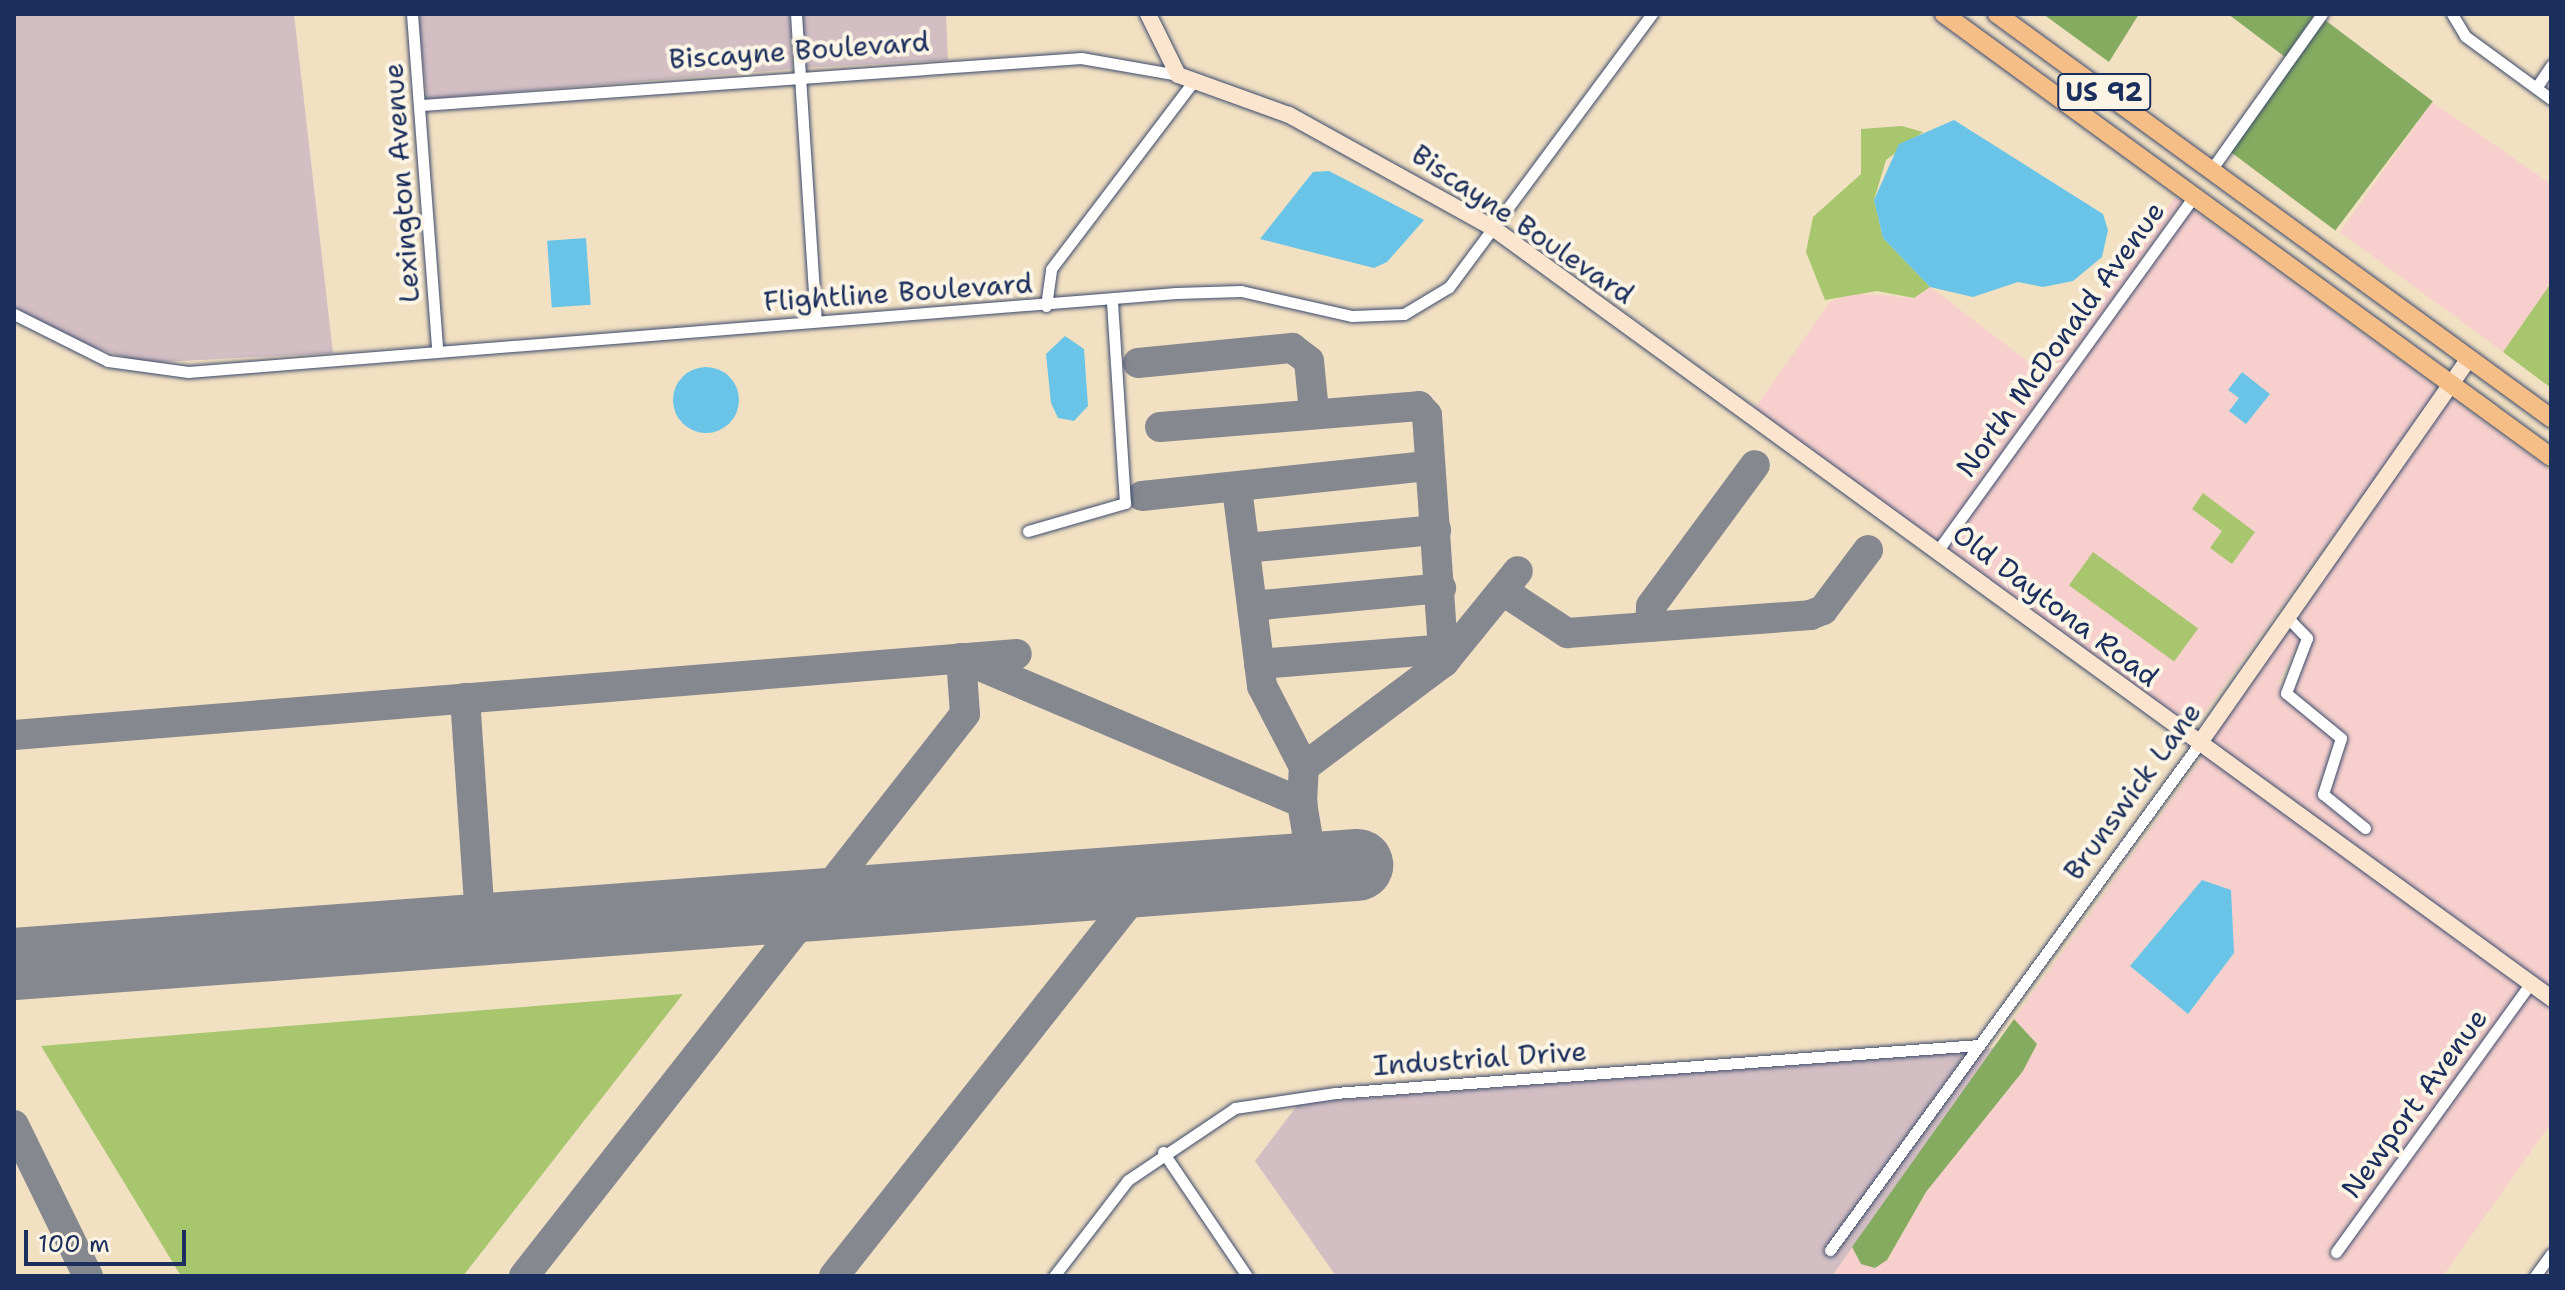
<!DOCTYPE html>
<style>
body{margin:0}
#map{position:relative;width:2565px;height:1290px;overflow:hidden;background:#f2e0c2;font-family:"Shantell Sans",sans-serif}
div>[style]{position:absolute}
.built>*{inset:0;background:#f7d0cd;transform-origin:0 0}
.industrial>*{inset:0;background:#d2bec3}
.green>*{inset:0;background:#a7c66e;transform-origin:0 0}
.forest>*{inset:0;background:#85ab61;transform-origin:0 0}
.water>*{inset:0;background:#69c4e7;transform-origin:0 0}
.round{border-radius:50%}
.taxiway>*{height:30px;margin:-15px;padding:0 15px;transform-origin:15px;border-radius:15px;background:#868890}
.runway>*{height:72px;margin:-36px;padding:0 36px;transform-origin:36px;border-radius:36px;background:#868890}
.roads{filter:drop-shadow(0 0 2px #3b4a6d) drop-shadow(0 0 2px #3b4a6d)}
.street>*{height:11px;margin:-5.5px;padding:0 5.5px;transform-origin:5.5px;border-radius:5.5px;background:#fff}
.secondary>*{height:16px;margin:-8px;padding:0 8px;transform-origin:8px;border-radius:8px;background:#fbe5cf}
.primary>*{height:18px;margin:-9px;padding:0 9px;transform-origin:9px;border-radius:9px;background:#f6be87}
span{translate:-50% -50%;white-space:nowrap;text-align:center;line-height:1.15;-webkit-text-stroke:8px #fcf5e5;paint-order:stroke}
.shield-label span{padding:2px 6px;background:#fcf5e5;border:2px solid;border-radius:6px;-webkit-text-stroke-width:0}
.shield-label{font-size:26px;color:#1b2f5e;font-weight:700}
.street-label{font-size:28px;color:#1b2f5e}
.frame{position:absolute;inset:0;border:16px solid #1b2f5e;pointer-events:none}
.scale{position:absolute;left:24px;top:1230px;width:162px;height:36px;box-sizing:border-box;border:4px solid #1b2f5e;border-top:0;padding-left:10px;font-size:24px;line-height:28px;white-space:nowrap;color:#1b2f5e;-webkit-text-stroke:6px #fcf5e5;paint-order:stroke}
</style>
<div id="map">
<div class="built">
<div style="clip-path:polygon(2432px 102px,2551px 184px,2551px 283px,2503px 352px,2340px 232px)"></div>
<div style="clip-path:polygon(2175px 197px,2182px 202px,1938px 542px,1754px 409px,1830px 302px,1853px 293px,1914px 298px,1930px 287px,2046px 375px)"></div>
<div style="left:2191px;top:209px;width:307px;height:418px;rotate:36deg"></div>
<div style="clip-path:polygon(2448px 396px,2551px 471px,2551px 990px,2207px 742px,2287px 626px,2301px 639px,2279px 681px,2281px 695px,2335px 740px,2317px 795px,2365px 836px,2372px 827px,2328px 791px,2347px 736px,2292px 689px,2313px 639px,2295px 616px)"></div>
<div style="clip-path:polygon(evenodd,2204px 755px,2523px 985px,2328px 1253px,2336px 1260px,2532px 991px,2551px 1005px,2551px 1123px,2443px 1276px,1832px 1276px,1852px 1247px,1862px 1264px,1875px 1268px,1887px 1260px,1926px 1192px,2023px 1071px,2037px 1044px,2014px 1019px,2204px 755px,2172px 916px,2234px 953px,2188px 1014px,2135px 960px,2172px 916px)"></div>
</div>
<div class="industrial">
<div style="clip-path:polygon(14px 14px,294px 14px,333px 353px,143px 363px,62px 337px,14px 307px)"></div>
<div style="clip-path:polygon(418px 14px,790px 14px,792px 69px,427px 99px)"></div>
<div style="clip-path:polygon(802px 14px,946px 14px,948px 60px,804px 68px)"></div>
<div style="clip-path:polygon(1995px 1047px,1832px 1276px,1336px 1276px,1255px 1161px,1299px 1103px,1967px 1052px,1894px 1153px,1981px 1051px)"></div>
</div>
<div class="green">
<div style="clip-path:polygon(1902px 126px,1923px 132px,1886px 160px,1874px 200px,1883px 238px,1930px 287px,1914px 298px,1877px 291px,1825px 300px,1806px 252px,1813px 217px,1861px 174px,1861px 129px)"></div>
<div style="clip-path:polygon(2551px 283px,2551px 388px,2503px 352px)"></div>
<div style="clip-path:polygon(2203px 493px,2255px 532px,2232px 564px,2210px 548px,2222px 531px,2192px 509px)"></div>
<div style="left:2093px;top:552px;width:130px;height:41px;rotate:36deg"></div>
<div style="clip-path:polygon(683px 994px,463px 1276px,181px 1276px,41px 1046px)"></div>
</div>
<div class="forest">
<div style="clip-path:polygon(2043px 14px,2139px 14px,2109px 62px)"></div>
<div style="clip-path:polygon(2228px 14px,2315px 14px,2285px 57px)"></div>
<div style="left:2325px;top:20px;width:135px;height:162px;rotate:37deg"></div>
<div style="clip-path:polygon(2014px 1019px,2037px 1044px,2023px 1071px,1926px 1192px,1887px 1260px,1875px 1268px,1861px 1264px,1852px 1247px)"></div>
</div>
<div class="water">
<div style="clip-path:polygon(1954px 120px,2103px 214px,2108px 230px,2102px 257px,2073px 281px,2043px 287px,2018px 282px,1973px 297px,1930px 287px,1883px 238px,1874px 200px,1899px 144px)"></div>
<div style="clip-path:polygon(1329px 171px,1424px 220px,1387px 262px,1374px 268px,1260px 239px,1313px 172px)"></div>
<div style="left:586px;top:238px;width:67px;height:39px;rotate:86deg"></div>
<div style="clip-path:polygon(1065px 336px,1084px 349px,1088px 406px,1074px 421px,1058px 418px,1051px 403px,1046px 354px)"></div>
<div class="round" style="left:673px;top:367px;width:66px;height:66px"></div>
<div style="clip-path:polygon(2242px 372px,2270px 394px,2246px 424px,2229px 411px,2239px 398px,2228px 390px)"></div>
<div style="clip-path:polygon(2202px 880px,2231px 890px,2234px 953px,2188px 1014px,2130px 966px)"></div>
</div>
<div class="taxiway">
<div style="left:1138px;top:363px;width:155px;rotate:-5.6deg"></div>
<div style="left:1292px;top:348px;width:21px;rotate:37deg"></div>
<div style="left:1309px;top:361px;width:51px;rotate:84.4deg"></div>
<div style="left:1160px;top:427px;width:260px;rotate:-4.6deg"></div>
<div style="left:1419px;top:406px;width:12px;rotate:48deg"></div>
<div style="left:1427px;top:415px;width:248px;rotate:86.1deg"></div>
<div style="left:1237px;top:488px;width:200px;rotate:82.8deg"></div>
<div style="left:1262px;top:686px;width:91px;rotate:62.6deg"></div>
<div style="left:1142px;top:496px;width:289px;rotate:-6deg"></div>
<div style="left:1245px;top:548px;width:192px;rotate:-5.4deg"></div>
<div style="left:1503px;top:591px;width:77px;rotate:33.3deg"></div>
<div style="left:1567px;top:633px;width:244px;rotate:-4.2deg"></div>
<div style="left:1810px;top:615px;width:14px;rotate:-21deg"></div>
<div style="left:1823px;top:610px;width:75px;rotate:-53.1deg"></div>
<div style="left:1252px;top:606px;width:190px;rotate:-5.4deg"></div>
<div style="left:1650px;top:627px;width:21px;rotate:-87deg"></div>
<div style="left:1651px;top:606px;width:175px;rotate:-53.6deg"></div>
<div style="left:1259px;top:664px;width:186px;rotate:-4.6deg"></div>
<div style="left:465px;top:698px;width:233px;rotate:86.1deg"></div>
<div style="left:14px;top:735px;width:1006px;rotate:-4.62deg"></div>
<div style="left:1302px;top:803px;width:36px;rotate:-87deg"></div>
<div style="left:1304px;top:767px;width:175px;rotate:-36.9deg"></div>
<div style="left:1444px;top:662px;width:117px;rotate:-50.9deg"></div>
<div style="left:14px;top:1125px;width:168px;rotate:63.9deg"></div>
<div style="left:524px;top:1276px;width:714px;rotate:-51.88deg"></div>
<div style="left:965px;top:714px;width:56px;rotate:-94.1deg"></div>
<div style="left:961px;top:658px;width:371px;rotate:23deg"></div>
<div style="left:1302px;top:803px;width:66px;rotate:80.4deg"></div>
<div style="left:834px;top:1276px;width:505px;rotate:-51.68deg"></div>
</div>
<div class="runway">
<div style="left:14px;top:964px;width:1347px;rotate:-4.22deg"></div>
</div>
<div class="roads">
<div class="street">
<div style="left:412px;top:14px;width:336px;rotate:85.7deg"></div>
<div style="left:796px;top:14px;width:307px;rotate:86.3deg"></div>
<div style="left:2452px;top:14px;width:26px;rotate:59deg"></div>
<div style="left:2465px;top:36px;width:107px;rotate:36.2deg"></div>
<div style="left:2536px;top:88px;width:27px;rotate:-56deg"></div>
<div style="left:422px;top:105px;width:661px;rotate:-4.08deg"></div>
<div style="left:1081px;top:58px;width:98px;rotate:9.9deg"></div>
<div style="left:2211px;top:170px;width:191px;rotate:-54.6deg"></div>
<div style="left:1046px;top:306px;width:37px;rotate:-82deg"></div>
<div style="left:1051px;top:269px;width:233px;rotate:-52.8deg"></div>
<div style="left:14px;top:314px;width:105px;rotate:26.6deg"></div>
<div style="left:108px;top:361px;width:81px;rotate:7.8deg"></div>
<div style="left:188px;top:372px;width:991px;rotate:-4.57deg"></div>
<div style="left:1176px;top:293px;width:65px;rotate:-1.8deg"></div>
<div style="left:1241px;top:291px;width:114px;rotate:12.7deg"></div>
<div style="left:1352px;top:316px;width:52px;rotate:-2.2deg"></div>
<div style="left:1404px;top:314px;width:52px;rotate:-31deg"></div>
<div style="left:1449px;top:287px;width:340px;rotate:-53.4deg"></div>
<div style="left:1028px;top:531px;width:101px;rotate:-16.1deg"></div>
<div style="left:1125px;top:503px;width:202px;rotate:-93.7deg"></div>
<div style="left:1938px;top:550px;width:437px;rotate:-54.1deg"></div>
<div style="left:2287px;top:617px;width:29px;rotate:46deg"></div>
<div style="left:2307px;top:638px;width:59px;rotate:110.9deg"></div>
<div style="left:2286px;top:693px;width:71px;rotate:39.3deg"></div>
<div style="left:2341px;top:738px;width:59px;rotate:107.8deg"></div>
<div style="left:2323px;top:794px;width:54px;rotate:39deg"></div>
<div style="left:1163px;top:1152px;width:150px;rotate:55.9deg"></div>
<div style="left:1830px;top:1250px;width:626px;rotate:-53.9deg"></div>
<div style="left:2336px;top:1252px;width:332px;rotate:-54.1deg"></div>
<div style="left:1054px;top:1276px;width:121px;rotate:-52.4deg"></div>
<div style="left:1128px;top:1180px;width:129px;rotate:-33.9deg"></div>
<div style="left:1235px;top:1108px;width:101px;rotate:-8.5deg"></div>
<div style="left:1335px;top:1093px;width:646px;rotate:-4.26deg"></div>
<div style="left:2535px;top:1276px;width:27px;rotate:-54deg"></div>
</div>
<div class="secondary">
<div style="left:1148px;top:14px;width:68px;rotate:63.8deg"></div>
<div style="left:1178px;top:75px;width:118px;rotate:19.8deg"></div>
<div style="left:1289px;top:115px;width:233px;rotate:29deg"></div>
<div style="left:1493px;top:228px;width:1309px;rotate:36.05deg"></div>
<div style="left:2199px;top:744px;width:471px;rotate:-55deg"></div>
</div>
<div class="primary">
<div style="left:1944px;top:14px;width:751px;rotate:36.12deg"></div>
<div style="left:1997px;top:14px;width:686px;rotate:36.1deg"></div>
</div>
</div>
<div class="shield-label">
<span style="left:2104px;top:92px">US 92</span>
</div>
<div class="street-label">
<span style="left:799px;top:50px;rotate:-4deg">Biscayne Boulevard</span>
<span style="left:401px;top:183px;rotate:-94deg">Lexington Avenue</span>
<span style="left:1523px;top:224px;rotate:34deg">Biscayne Boulevard</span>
<span style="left:898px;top:292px;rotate:-4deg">Flightline Boulevard</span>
<span style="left:2060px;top:339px;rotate:-54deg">North McDonald Avenue</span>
<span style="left:2056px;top:605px;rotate:37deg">Old Daytona Road</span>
<span style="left:2132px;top:791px;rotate:-54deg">Brunswick Lane</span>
<span style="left:1480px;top:1058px;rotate:-4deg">Industrial Drive</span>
<span style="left:2414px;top:1103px;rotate:-54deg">Newport Avenue</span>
</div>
<div class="frame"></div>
<div class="scale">100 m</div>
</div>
